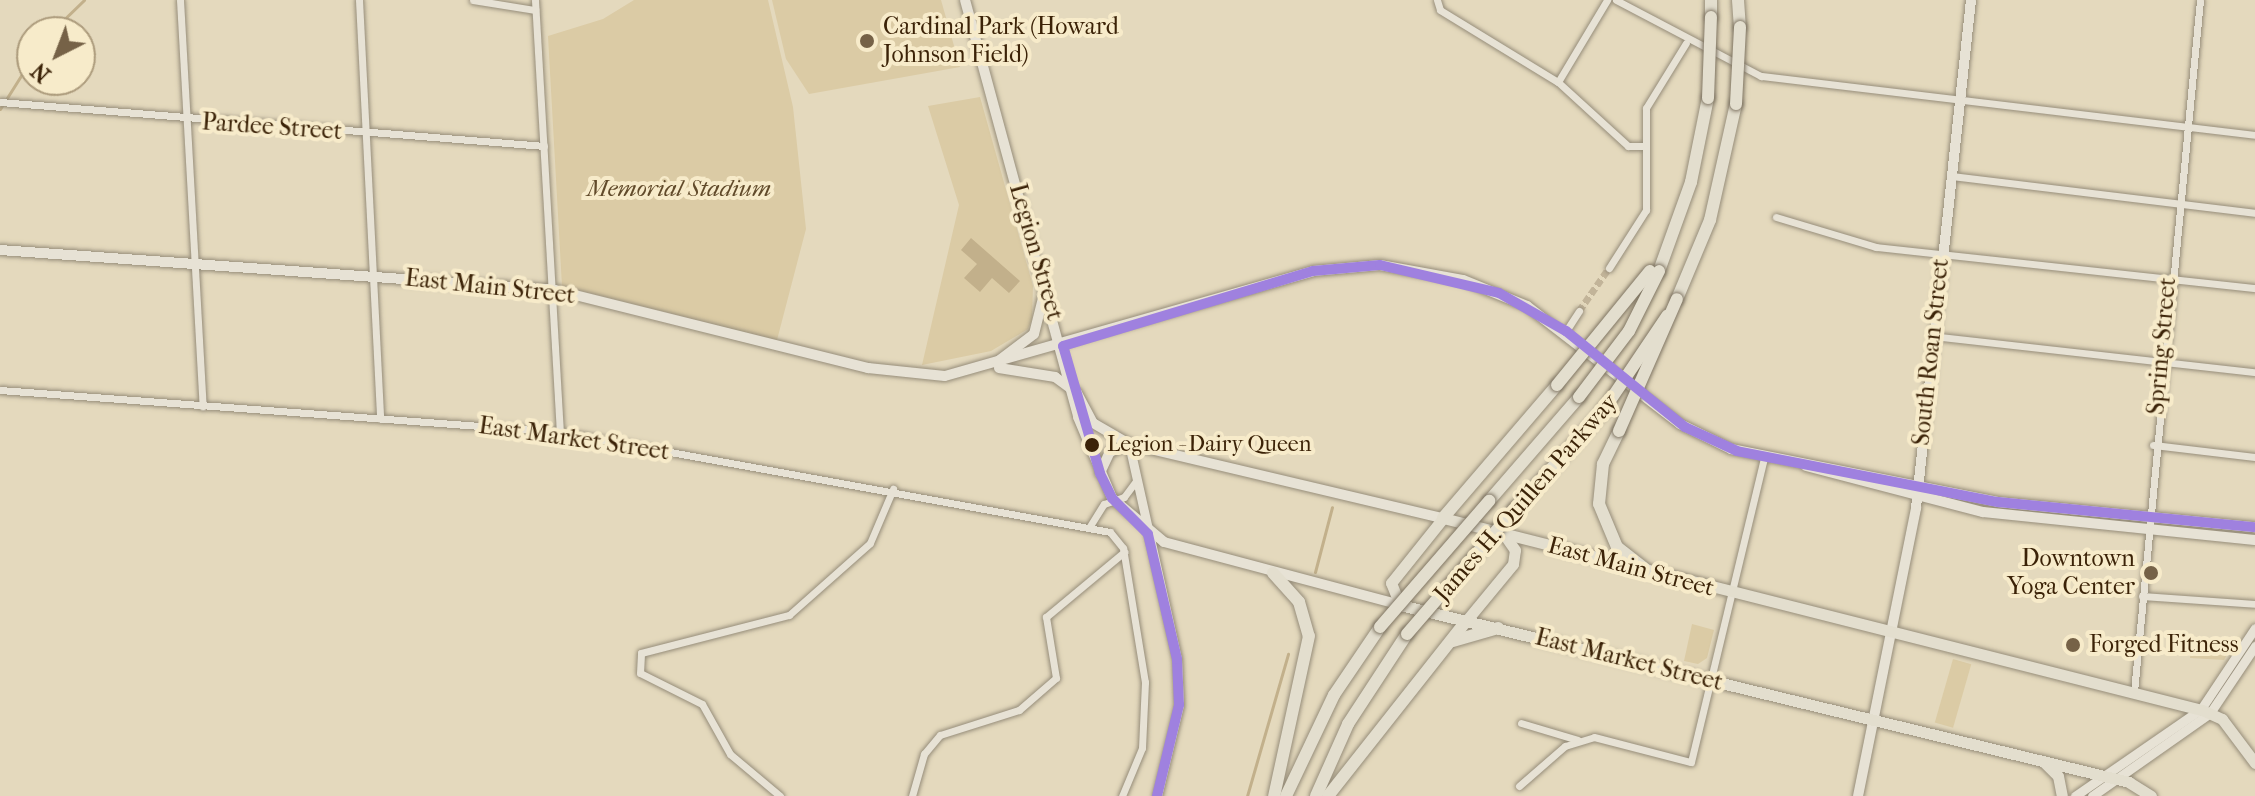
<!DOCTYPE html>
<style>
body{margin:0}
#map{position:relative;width:2255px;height:796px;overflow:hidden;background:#e4d9bd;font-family:"IM FELL French Canon",serif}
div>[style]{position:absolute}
.green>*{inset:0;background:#dbcba5;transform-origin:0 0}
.water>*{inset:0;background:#c2b08b}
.stream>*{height:3px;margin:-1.5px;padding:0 1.5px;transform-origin:1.5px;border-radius:1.5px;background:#c2b08b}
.minor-tunnel>*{height:7px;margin-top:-3.5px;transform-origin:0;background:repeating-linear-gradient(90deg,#c2b499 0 7px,transparent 0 10.5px)}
.roads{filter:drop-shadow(0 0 2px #968d7a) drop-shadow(0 0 2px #968d7a)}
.minor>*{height:7px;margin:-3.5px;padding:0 3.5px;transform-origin:3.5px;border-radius:3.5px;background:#e7e2d5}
.tertiary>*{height:9px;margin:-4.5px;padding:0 4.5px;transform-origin:4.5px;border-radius:4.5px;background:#e7e2d5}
.secondary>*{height:10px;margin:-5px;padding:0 5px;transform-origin:5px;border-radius:5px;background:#e7e2d5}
.primary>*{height:11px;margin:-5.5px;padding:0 5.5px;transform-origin:5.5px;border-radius:5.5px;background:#e3dece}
.motorway>*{height:12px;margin:-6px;padding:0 6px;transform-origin:6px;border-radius:6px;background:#e3dece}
.bridges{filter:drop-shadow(0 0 2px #7e7462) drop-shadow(0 0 2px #7e7462)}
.motorway-bridge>*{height:12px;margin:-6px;padding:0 6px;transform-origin:6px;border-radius:6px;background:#e3dece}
.bus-1>*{height:10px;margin:-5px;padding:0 5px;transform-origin:5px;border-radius:5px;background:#9f81df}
.dots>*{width:22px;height:22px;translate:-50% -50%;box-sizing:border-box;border:4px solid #f7ebca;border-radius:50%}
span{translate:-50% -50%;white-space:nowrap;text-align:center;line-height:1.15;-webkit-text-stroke:8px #f7ebca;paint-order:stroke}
.bus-label{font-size:22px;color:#3b2207}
.left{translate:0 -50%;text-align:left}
.poi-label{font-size:24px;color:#3b2207}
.right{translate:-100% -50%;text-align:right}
.street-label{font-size:24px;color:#3b2207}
.park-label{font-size:24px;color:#614a2a;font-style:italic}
.north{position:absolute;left:16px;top:16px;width:80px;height:80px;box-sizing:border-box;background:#f7ebca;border:2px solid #ac9b7c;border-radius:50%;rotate:222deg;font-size:22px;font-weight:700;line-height:32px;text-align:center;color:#3b2207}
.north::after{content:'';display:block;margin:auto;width:28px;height:36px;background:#766247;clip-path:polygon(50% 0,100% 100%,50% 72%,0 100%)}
</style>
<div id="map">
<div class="green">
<div style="clip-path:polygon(634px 0,768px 0,793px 107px,806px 229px,777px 340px,562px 286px,548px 36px,603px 19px)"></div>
<div style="clip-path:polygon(772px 0,941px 0,960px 67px,809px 94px,786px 59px)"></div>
<div style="clip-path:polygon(980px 97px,1033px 286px,1032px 319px,1028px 329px,991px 351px,922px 365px,959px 205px,928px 106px)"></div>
<div style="clip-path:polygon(1692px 624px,1714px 630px,1707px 658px,1698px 664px,1684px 661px)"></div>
<div style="clip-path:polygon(2192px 638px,2235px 640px,2224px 660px,2190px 658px)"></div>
<div style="left:1953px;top:659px;width:19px;height:66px;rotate:16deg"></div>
</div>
<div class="water">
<div style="clip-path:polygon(971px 238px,1020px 281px,1009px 293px,992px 278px,980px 292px,964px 278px,977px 264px,961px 250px)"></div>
</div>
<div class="stream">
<div style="left:51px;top:32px;width:46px;rotate:-44.1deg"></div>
<div style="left:0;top:109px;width:60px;rotate:-57.9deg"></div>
<div style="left:1315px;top:572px;width:67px;rotate:-75.3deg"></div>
<div style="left:1247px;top:796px;width:148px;rotate:-73.9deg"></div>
</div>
<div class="minor-tunnel">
<div style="left:1579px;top:311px;width:52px;rotate:-55.1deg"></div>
</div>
<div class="roads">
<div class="minor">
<div style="left:180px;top:0;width:407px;rotate:86.8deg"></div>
<div style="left:359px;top:0;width:419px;rotate:87.1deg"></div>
<div style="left:473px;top:0;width:63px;rotate:9.2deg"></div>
<div style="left:535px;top:0;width:433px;rotate:86.7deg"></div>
<div style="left:1437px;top:0;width:10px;rotate:73deg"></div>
<div style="left:1440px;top:10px;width:138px;rotate:31.4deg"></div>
<div style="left:1558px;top:82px;width:95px;rotate:42.4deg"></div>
<div style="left:1628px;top:146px;width:15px"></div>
<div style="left:1616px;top:0;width:164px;rotate:27.7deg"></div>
<div style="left:1761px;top:76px;width:498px;rotate:6.8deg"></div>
<div style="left:1558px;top:82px;width:96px;rotate:-59.1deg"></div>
<div style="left:0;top:102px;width:546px;rotate:4.62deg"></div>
<div style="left:1951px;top:176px;width:306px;rotate:6.9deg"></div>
<div style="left:1776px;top:217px;width:104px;rotate:16.7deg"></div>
<div style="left:1876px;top:247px;width:381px;rotate:6.2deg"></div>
<div style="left:1609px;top:268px;width:69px;rotate:-57.5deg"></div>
<div style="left:1646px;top:210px;width:102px;rotate:-90deg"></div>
<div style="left:1646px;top:108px;width:76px;rotate:-58.4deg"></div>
<div style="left:1566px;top:331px;width:24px;rotate:-57deg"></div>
<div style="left:1932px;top:336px;width:325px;rotate:6.4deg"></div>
<div style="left:0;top:390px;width:562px;rotate:4.29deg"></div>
<div style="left:560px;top:432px;width:559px;rotate:10.3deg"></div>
<div style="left:1110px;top:532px;width:21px;rotate:51deg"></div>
<div style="left:1123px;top:548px;width:136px;rotate:80.7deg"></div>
<div style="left:1145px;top:682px;width:66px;rotate:92.6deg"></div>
<div style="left:1142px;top:748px;width:52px;rotate:112.6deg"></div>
<div style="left:2153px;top:445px;width:103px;rotate:6.7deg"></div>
<div style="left:1090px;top:526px;width:26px;rotate:-58deg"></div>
<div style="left:1104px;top:504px;width:21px;rotate:-19deg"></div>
<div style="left:1124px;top:497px;width:21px;rotate:-53deg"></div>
<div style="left:2142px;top:596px;width:113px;rotate:4deg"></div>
<div style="left:2134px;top:692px;width:695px;rotate:-84.55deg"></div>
<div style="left:1521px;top:723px;width:59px;rotate:16.6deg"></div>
<div style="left:1519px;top:786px;width:61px;rotate:-41deg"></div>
<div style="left:1565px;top:746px;width:30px;rotate:-17deg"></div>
<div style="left:1594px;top:737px;width:100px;rotate:14.5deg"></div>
<div style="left:1691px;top:762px;width:314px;rotate:-76.5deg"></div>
<div style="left:780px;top:796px;width:65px;rotate:-140deg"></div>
<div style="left:730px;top:754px;width:57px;rotate:-119.2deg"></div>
<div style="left:702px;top:704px;width:69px;rotate:-153.4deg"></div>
<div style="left:640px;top:673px;width:20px;rotate:-87deg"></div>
<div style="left:641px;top:653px;width:153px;rotate:-14.4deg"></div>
<div style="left:789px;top:615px;width:108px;rotate:-41.6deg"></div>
<div style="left:870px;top:543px;width:59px;rotate:-66.9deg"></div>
<div style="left:912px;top:796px;width:44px;rotate:-74.1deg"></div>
<div style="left:924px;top:754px;width:25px;rotate:-50deg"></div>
<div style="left:940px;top:735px;width:83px;rotate:-17.6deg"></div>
<div style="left:1019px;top:710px;width:49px;rotate:-40.9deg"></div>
<div style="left:1056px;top:678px;width:62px;rotate:-99.3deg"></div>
<div style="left:1046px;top:617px;width:102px;rotate:-39.8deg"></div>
</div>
<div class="tertiary">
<div style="left:1129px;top:444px;width:220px;rotate:77.4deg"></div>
<div style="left:1177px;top:659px;width:46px;rotate:87.5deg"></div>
<div style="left:1179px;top:705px;width:94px;rotate:103.6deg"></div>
<div style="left:2075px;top:796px;width:153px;rotate:-34.6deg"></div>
<div style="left:2201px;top:709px;width:97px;rotate:-56.3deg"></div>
<div style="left:2092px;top:796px;width:144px;rotate:-35.1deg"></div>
<div style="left:2210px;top:713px;width:81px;rotate:-56.1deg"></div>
</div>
<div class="secondary">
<div style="left:965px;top:0;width:432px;rotate:74.8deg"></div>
<div style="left:1078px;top:417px;width:88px;rotate:67.2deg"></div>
<div style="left:1112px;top:498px;width:68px;rotate:40.2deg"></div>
<div style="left:1164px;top:542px;width:244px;rotate:14.9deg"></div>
<div style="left:0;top:250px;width:556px;rotate:4.12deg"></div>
<div style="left:555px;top:290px;width:323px;rotate:14deg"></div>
<div style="left:868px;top:368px;width:77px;rotate:5.9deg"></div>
<div style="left:945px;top:376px;width:383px;rotate:-15.9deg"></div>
<div style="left:1313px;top:271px;width:67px;rotate:-5.1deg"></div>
<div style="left:1380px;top:265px;width:84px;rotate:10.2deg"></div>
<div style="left:1463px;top:280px;width:69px;rotate:22.1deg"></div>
<div style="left:1527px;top:306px;width:193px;rotate:37.6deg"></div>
<div style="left:1680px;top:424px;width:57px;rotate:26.1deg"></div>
<div style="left:1731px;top:449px;width:272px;rotate:11.2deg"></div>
<div style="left:1998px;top:502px;width:258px;rotate:5.6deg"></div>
<div style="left:997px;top:362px;width:46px;rotate:-37.1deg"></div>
<div style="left:1034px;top:334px;width:45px;rotate:-76deg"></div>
<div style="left:999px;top:368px;width:57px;rotate:9.1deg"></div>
<div style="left:1055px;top:377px;width:27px;rotate:36deg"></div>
<div style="left:1077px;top:393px;width:34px;rotate:62deg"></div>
<div style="left:1093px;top:423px;width:42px;rotate:30.3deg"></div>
<div style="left:1129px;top:444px;width:323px;rotate:13.3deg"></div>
<div style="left:1806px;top:466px;width:183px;rotate:14.6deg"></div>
<div style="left:1983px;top:512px;width:273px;rotate:5.9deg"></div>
<div style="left:1100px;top:473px;width:23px;rotate:-65deg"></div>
<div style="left:1110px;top:452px;width:21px;rotate:-23deg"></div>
<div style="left:1858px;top:796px;width:294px;rotate:-78.6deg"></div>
<div style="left:1916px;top:508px;width:511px;rotate:-83.82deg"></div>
</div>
<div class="primary">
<div style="left:1466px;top:621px;width:74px;rotate:-50.5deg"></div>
<div style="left:1513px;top:564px;width:14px;rotate:-82deg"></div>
<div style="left:1515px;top:550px;width:21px;rotate:-125deg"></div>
<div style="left:2043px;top:761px;width:21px;rotate:45deg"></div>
<div style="left:2058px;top:776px;width:20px;rotate:79deg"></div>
<div style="left:2151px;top:796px;width:26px;rotate:-148deg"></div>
<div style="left:2129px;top:782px;width:750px;rotate:-166.35deg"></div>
<div style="left:1400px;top:605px;width:24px;rotate:-112deg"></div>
<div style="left:1391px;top:583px;width:83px;rotate:-51.3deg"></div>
<div style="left:1443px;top:518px;width:783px;rotate:14.2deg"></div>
<div style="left:2202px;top:710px;width:22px;rotate:24deg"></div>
<div style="left:2222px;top:719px;width:55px;rotate:53.1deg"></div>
</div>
<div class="motorway">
<div style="left:1711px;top:0;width:17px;rotate:90deg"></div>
<div style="left:1738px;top:0;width:27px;rotate:86deg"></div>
<div style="left:1659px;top:271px;width:95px;rotate:-70.2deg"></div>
<div style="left:1691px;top:182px;width:86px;rotate:-78.6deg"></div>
<div style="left:1677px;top:299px;width:86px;rotate:-67.3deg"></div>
<div style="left:1710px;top:220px;width:119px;rotate:-77.4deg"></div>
<div style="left:1619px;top:431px;width:37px;rotate:116deg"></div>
<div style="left:1603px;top:464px;width:40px;rotate:95.7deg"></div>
<div style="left:1599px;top:504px;width:47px;rotate:67.3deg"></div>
<div style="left:1617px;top:547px;width:39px;rotate:38deg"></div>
<div style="left:1489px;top:501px;width:138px;rotate:-49.1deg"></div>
<div style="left:1515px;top:509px;width:132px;rotate:-48.1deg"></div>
<div style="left:1443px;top:518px;width:175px;rotate:-49.4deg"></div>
<div style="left:1273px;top:573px;width:39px;rotate:48deg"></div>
<div style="left:1299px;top:602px;width:35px;rotate:74deg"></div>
<div style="left:1309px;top:636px;width:164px;rotate:102.3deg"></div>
<div style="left:1453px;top:641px;width:47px;rotate:-16.1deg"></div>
<div style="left:1286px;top:796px;width:112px;rotate:-64.6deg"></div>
<div style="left:1334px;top:695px;width:82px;rotate:-55.9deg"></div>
<div style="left:1316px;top:796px;width:79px;rotate:-66deg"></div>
<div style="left:1348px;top:724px;width:108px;rotate:-56.8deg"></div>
<div style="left:1328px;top:796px;width:223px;rotate:-51.7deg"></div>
</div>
</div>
<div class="bridges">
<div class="motorway-bridge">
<div style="left:1708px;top:98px;width:81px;rotate:-87.9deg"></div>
<div style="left:1736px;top:104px;width:77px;rotate:-87deg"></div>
<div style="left:1557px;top:385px;width:147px;rotate:-50.8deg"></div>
<div style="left:1579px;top:397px;width:83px;rotate:-52.9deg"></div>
<div style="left:1629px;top:331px;width:67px;rotate:-63.4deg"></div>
<div style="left:1603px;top:411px;width:115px;rotate:-56deg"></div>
<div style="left:1619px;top:431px;width:144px;rotate:-66.3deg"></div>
<div style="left:1380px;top:627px;width:167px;rotate:-49.1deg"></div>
<div style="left:1407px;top:634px;width:165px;rotate:-49.2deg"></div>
</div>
</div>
<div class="bus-1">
<div style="left:1157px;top:796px;width:94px;rotate:-76.4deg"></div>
<div style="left:1179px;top:705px;width:46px;rotate:-92.5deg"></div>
<div style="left:1177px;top:659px;width:128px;rotate:-103.1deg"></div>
<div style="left:1148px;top:534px;width:51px;rotate:-135deg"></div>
<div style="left:1112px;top:498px;width:28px;rotate:-116deg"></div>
<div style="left:1100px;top:473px;width:132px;rotate:-106.2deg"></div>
<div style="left:1063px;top:346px;width:261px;rotate:-16.7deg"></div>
<div style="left:1313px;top:271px;width:67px;rotate:-5.1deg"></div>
<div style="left:1380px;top:265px;width:122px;rotate:13.2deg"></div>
<div style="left:1499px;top:293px;width:77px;rotate:29.6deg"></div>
<div style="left:1566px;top:331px;width:153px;rotate:38.9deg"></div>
<div style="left:1685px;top:427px;width:57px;rotate:24.8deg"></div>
<div style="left:1737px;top:451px;width:266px;rotate:11.1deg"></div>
<div style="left:1998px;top:502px;width:258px;rotate:5.6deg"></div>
</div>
<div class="dots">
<div style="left:867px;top:41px;background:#766247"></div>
<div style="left:1092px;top:445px;background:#3b2207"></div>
<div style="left:2151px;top:573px;background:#766247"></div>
<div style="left:2073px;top:645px;background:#766247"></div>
</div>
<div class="bus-label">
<span class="left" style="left:1107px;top:445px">Legion - Dairy Queen</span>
</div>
<div class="poi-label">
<span class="left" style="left:883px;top:41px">Cardinal Park (Howard<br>Johnson Field)</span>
<span class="right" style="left:2135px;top:573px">Downtown<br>Yoga Center</span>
<span class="left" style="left:2089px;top:645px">Forged Fitness</span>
</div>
<div class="street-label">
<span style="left:272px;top:127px;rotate:4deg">Pardee Street</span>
<span style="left:1036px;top:252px;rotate:74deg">Legion Street</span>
<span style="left:490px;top:287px;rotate:6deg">East Main Street</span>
<span style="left:2162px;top:346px;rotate:-85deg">Spring Street</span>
<span style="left:1931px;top:352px;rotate:-84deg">South Roan Street</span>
<span style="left:574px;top:439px;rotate:8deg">East Market Street</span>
<span style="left:1526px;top:498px;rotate:-49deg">James H. Quillen Parkway</span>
<span style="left:1631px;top:567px;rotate:15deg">East Main Street</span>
<span style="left:1629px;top:660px;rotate:14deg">East Market Street</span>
</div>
<div class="park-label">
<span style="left:679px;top:189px">Memorial Stadium</span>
</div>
<div class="north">N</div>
</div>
